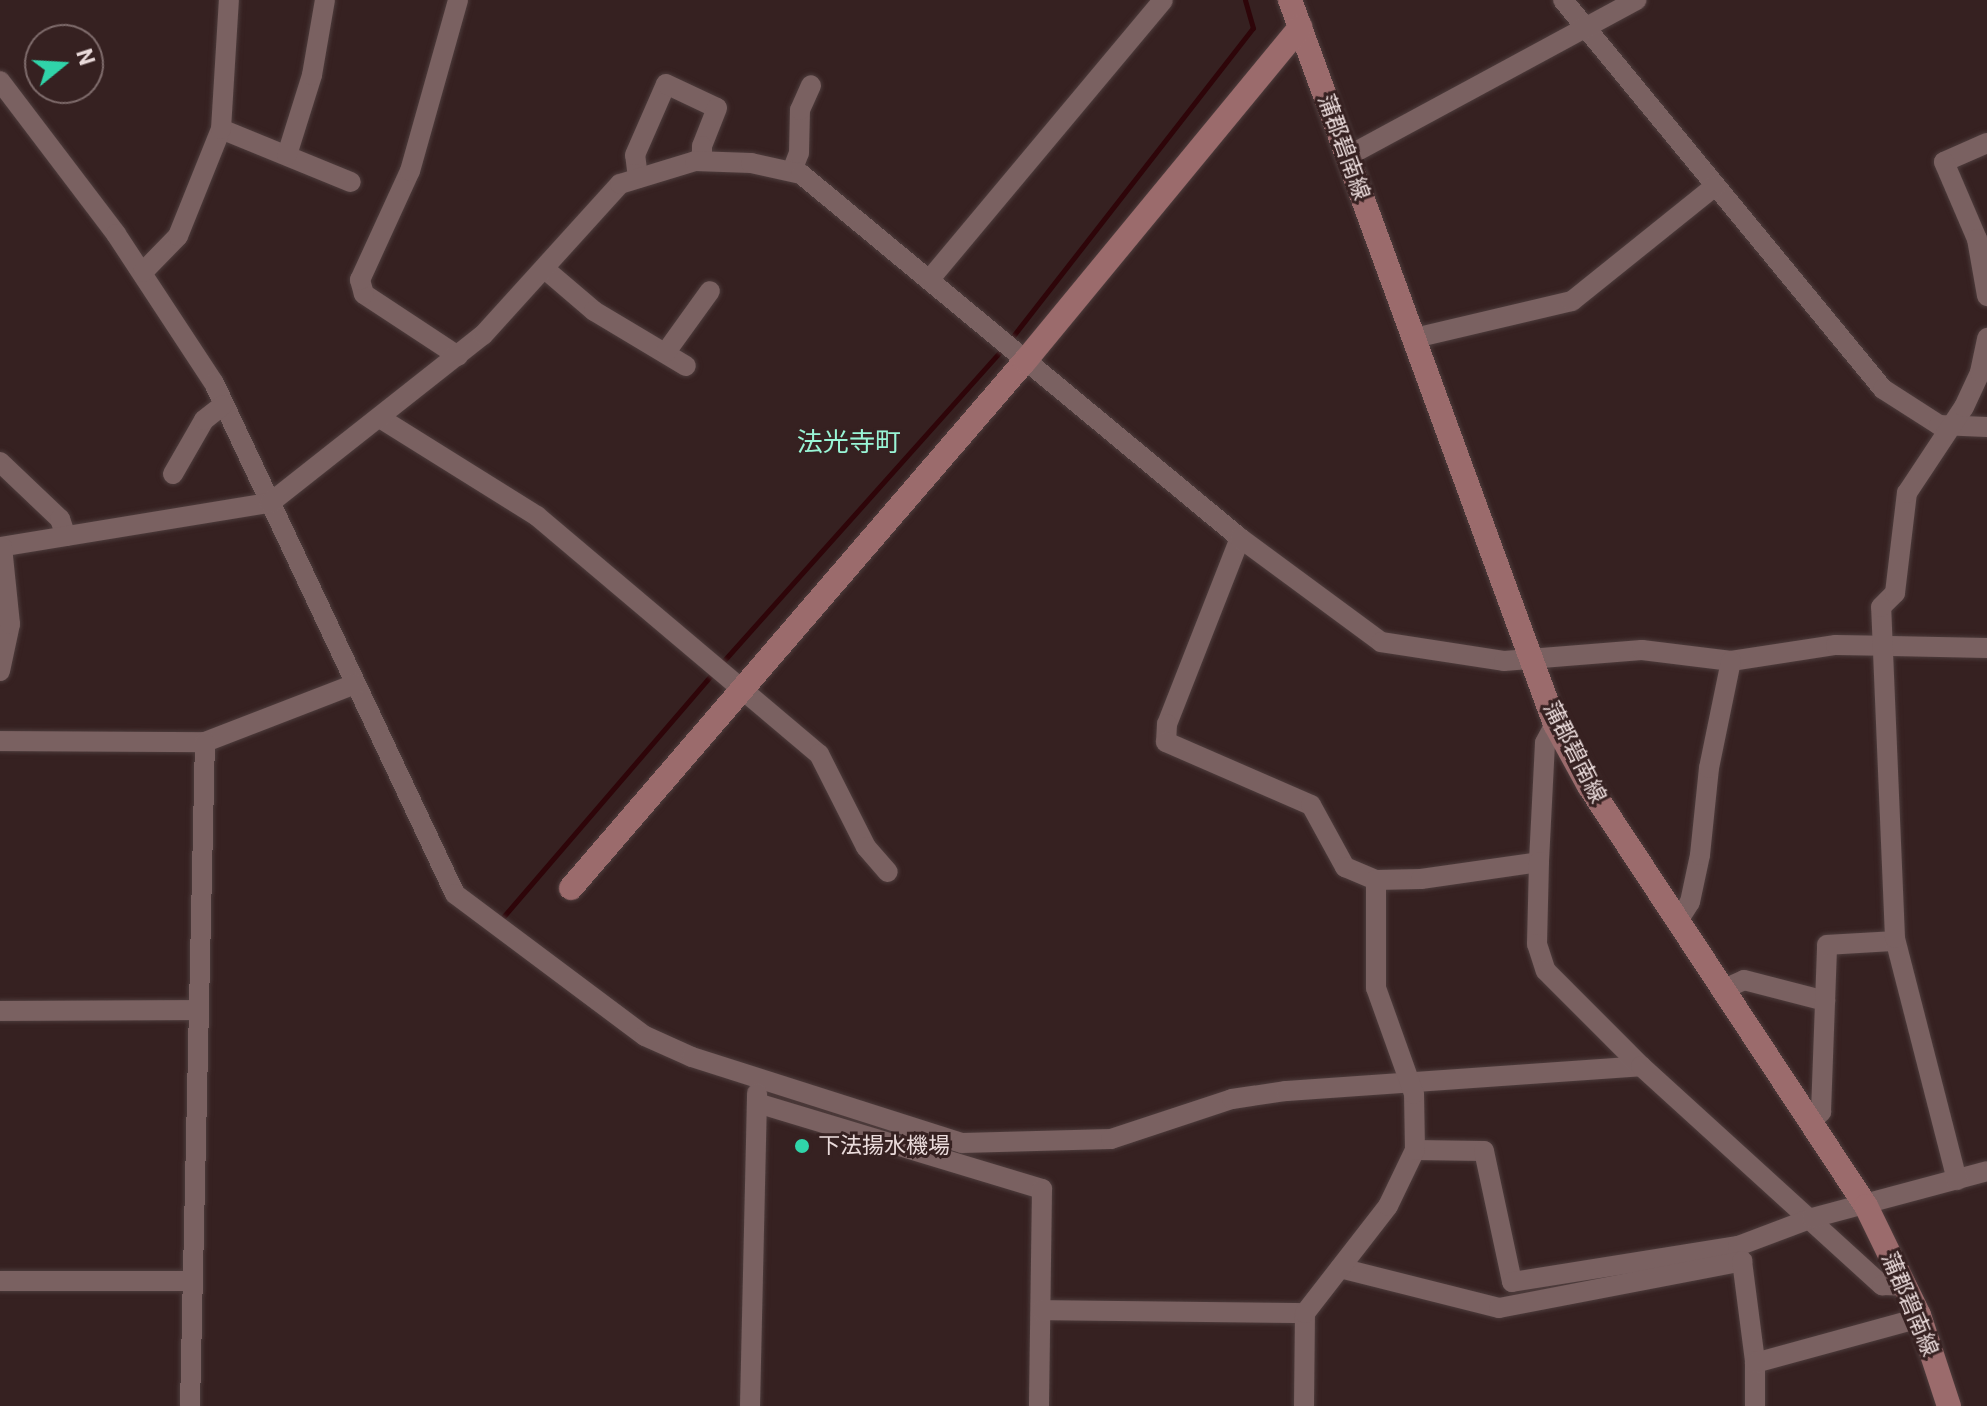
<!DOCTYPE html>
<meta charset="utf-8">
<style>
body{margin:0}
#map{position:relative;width:1987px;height:1406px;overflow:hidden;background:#362121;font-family:Roboto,"Noto Sans JP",sans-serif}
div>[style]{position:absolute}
.stream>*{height:5px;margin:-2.5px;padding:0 2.5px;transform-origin:2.5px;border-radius:2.5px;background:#2e0509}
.roads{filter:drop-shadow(0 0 2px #4d3c3c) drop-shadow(0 0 2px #4d3c3c)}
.street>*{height:20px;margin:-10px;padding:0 10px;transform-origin:10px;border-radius:10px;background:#7a6161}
.secondary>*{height:24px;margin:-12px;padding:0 12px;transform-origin:12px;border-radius:12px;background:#9b6b6c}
.dots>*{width:22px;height:22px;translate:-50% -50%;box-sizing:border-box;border:4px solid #362121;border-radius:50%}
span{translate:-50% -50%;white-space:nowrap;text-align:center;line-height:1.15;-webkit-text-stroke:6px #362121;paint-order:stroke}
.street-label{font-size:22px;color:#eadbdb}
.poi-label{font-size:22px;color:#eadbdb}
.left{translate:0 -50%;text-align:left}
.quarter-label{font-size:26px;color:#99f5d6}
.north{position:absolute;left:24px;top:24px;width:80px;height:80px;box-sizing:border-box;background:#362121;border:2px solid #7e6b6b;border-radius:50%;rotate:72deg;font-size:22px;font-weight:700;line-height:32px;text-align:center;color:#eadbdb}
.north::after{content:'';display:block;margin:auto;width:28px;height:36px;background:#30d4a9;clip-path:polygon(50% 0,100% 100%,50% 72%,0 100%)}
</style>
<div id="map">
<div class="stream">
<div style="left:1010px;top:340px;width:395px;rotate:-52.1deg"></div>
<div style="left:1253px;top:28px;width:29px;rotate:-106deg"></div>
<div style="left:720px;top:665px;width:426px;rotate:-48.2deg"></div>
<div style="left:504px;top:916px;width:322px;rotate:-49.3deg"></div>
</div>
<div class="roads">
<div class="street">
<div style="left:1563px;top:0;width:504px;rotate:50.56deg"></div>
<div style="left:1883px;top:389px;width:67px;rotate:32.7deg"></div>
<div style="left:1939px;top:425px;width:48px;rotate:2.4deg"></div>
<div style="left:0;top:81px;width:192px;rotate:52.8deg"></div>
<div style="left:116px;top:234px;width:178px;rotate:56.7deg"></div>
<div style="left:214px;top:383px;width:565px;rotate:64.75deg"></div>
<div style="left:455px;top:894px;width:237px;rotate:36.8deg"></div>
<div style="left:645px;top:1036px;width:51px;rotate:24.1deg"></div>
<div style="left:692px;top:1057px;width:283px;rotate:17.7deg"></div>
<div style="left:962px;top:1143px;width:149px;rotate:-1.5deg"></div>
<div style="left:1111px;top:1139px;width:127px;rotate:-18.3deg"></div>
<div style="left:1232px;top:1099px;width:55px;rotate:-8.4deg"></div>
<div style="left:1286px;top:1091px;width:356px;rotate:-4deg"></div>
<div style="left:221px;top:129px;width:140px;rotate:22.2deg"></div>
<div style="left:1987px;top:143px;width:47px;rotate:156.2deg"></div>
<div style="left:1944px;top:162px;width:84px;rotate:66.8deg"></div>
<div style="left:1977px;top:239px;width:58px;rotate:80deg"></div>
<div style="left:287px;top:155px;width:84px;rotate:-72.6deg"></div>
<div style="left:312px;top:75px;width:76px;rotate:-80.2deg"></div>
<div style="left:1348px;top:156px;width:328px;rotate:-28.4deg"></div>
<div style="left:792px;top:171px;width:19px;rotate:-69deg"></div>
<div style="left:799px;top:153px;width:43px;rotate:-88.7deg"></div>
<div style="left:800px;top:110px;width:27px;rotate:-66deg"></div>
<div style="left:638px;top:178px;width:23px;rotate:-97deg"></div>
<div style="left:635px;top:155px;width:77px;rotate:-66.4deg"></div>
<div style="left:666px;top:84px;width:56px;rotate:25.2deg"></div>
<div style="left:717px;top:108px;width:41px;rotate:111.5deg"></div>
<div style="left:702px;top:146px;width:15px;rotate:90deg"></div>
<div style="left:546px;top:270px;width:63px;rotate:40.5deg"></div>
<div style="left:594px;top:311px;width:107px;rotate:30.9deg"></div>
<div style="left:143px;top:272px;width:50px;rotate:-45.8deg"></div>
<div style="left:178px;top:236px;width:115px;rotate:-68.1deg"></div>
<div style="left:221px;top:129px;width:129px;rotate:-86.5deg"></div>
<div style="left:930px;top:279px;width:363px;rotate:-50.1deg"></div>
<div style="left:1415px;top:338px;width:161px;rotate:-13.3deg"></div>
<div style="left:1572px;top:301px;width:184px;rotate:-38.8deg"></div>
<div style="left:666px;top:352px;width:75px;rotate:-54.2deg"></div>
<div style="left:458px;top:356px;width:113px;rotate:-146.6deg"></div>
<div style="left:364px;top:294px;width:15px;rotate:-106deg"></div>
<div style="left:360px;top:280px;width:120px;rotate:-65.4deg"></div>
<div style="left:410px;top:171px;width:178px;rotate:-74.3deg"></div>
<div style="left:380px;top:418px;width:185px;rotate:32deg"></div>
<div style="left:537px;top:516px;width:369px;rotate:40.2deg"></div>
<div style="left:819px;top:754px;width:104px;rotate:63.2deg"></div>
<div style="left:866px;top:847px;width:33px;rotate:49deg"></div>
<div style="left:0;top:462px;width:83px;rotate:43.5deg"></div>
<div style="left:60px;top:519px;width:18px;rotate:71deg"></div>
<div style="left:173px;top:474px;width:62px;rotate:-60.1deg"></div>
<div style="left:204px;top:420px;width:24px;rotate:-38deg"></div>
<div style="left:1240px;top:538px;width:200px;rotate:111.4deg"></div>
<div style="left:1167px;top:724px;width:18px;rotate:93deg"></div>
<div style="left:1166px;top:742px;width:158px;rotate:23.5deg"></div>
<div style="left:1311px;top:805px;width:71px;rotate:61.3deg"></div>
<div style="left:1345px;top:867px;width:34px;rotate:23deg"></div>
<div style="left:1376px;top:880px;width:45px;rotate:-1.3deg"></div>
<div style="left:1421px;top:879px;width:119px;rotate:-8.2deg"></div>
<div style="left:0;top:547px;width:274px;rotate:-9.3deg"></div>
<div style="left:270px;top:503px;width:271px;rotate:-38.3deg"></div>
<div style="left:483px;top:335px;width:204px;rotate:-47.8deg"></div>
<div style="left:620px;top:184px;width:78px;rotate:-17deg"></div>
<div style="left:695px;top:161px;width:56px;rotate:2deg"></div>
<div style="left:751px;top:163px;width:51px;rotate:12.4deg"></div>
<div style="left:801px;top:174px;width:570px;rotate:39.66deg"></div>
<div style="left:1240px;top:538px;width:175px;rotate:36.4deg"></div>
<div style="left:1381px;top:642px;width:124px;rotate:8.8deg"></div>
<div style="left:1504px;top:661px;width:138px;rotate:-4.6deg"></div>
<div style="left:1642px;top:650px;width:90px;rotate:7deg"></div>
<div style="left:1731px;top:661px;width:106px;rotate:-8.7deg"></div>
<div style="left:1836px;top:645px;width:151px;rotate:1.1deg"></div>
<div style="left:0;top:671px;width:48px;rotate:-78deg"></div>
<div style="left:10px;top:624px;width:77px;rotate:-95.9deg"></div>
<div style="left:1555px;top:724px;width:21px;rotate:118deg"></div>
<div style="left:1545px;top:743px;width:119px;rotate:92.9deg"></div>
<div style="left:1539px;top:862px;width:82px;rotate:91.4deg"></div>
<div style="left:1537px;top:944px;width:28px;rotate:72deg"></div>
<div style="left:1546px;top:971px;width:134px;rotate:45deg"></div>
<div style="left:1641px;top:1066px;width:326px;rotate:42.3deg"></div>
<div style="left:1882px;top:1285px;width:23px;rotate:2deg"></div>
<div style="left:0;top:741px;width:205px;rotate:0.3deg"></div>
<div style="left:205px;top:742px;width:161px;rotate:-21.1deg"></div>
<div style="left:1678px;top:921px;width:22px;rotate:-58deg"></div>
<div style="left:1690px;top:902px;width:48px;rotate:-78deg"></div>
<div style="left:1700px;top:855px;width:87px;rotate:-84.1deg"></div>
<div style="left:1709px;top:768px;width:109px;rotate:-78.4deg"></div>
<div style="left:1722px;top:990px;width:24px;rotate:-24deg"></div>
<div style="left:1744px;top:980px;width:84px;rotate:14.5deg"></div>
<div style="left:0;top:1011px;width:198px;rotate:-0.3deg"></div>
<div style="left:757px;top:1103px;width:298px;rotate:16.8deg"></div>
<div style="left:1042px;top:1189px;width:217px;rotate:90.8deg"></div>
<div style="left:1810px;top:1123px;width:16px;rotate:-45deg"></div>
<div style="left:1821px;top:1112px;width:167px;rotate:-87.9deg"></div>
<div style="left:1827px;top:945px;width:68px;rotate:-3.4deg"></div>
<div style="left:1415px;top:1150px;width:69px;rotate:0.8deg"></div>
<div style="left:1484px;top:1151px;width:134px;rotate:77.9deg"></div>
<div style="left:1512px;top:1282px;width:229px;rotate:-9.1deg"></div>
<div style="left:1738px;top:1246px;width:79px;rotate:-20.7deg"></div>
<div style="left:1812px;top:1218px;width:181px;rotate:-15deg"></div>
<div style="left:1957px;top:1180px;width:250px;rotate:-104.4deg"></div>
<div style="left:1895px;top:938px;width:331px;rotate:-92.4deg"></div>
<div style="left:1881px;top:607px;width:20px;rotate:-45deg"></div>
<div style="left:1895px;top:593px;width:101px;rotate:-83.2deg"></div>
<div style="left:1907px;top:493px;width:103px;rotate:-56.5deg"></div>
<div style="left:1964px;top:407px;width:38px;rotate:-65deg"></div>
<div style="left:1980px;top:372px;width:35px;rotate:-78deg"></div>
<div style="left:1340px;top:1268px;width:164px;rotate:14.1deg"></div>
<div style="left:1499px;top:1308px;width:248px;rotate:-10.9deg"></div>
<div style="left:1742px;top:1261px;width:101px;rotate:82.6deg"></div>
<div style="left:1755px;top:1361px;width:45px;rotate:90deg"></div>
<div style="left:0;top:1281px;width:192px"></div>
<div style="left:1041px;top:1310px;width:264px;rotate:0.7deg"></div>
<div style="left:1755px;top:1363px;width:171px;rotate:-15.3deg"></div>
<div style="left:190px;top:1406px;width:664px;rotate:-88.71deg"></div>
<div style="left:750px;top:1406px;width:313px;rotate:-88.7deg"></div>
<div style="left:1304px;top:1406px;width:93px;rotate:-89.4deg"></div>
<div style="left:1305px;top:1313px;width:135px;rotate:-52.2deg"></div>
<div style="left:1388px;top:1206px;width:62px;rotate:-64.3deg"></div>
<div style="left:1415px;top:1150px;width:56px;rotate:-91deg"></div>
<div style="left:1414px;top:1094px;width:113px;rotate:-109.7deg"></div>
<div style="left:1376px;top:988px;width:108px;rotate:-90deg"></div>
</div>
<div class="secondary">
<div style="left:1290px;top:0;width:771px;rotate:69.9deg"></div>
<div style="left:1555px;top:724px;width:71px;rotate:61.3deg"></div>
<div style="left:1589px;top:786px;width:503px;rotate:56.59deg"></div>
<div style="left:1866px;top:1206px;width:121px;rotate:64.1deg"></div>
<div style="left:1919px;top:1315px;width:96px;rotate:71.8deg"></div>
<div style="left:571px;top:888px;width:696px;rotate:-49.26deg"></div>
<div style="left:1025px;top:361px;width:433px;rotate:-50.5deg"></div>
</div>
</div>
<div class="dots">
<div style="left:802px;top:1146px;background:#30d4a9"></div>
</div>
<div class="street-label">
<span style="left:1344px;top:147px;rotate:70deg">蒲郡碧南線</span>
<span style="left:1575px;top:752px;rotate:63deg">蒲郡碧南線</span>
<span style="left:1910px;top:1304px;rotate:67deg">蒲郡碧南線</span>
</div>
<div class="poi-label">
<span class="left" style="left:818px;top:1146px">下法揚水機場</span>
</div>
<div class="quarter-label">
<span style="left:849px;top:443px">法光寺町</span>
</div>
<div class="north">N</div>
</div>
